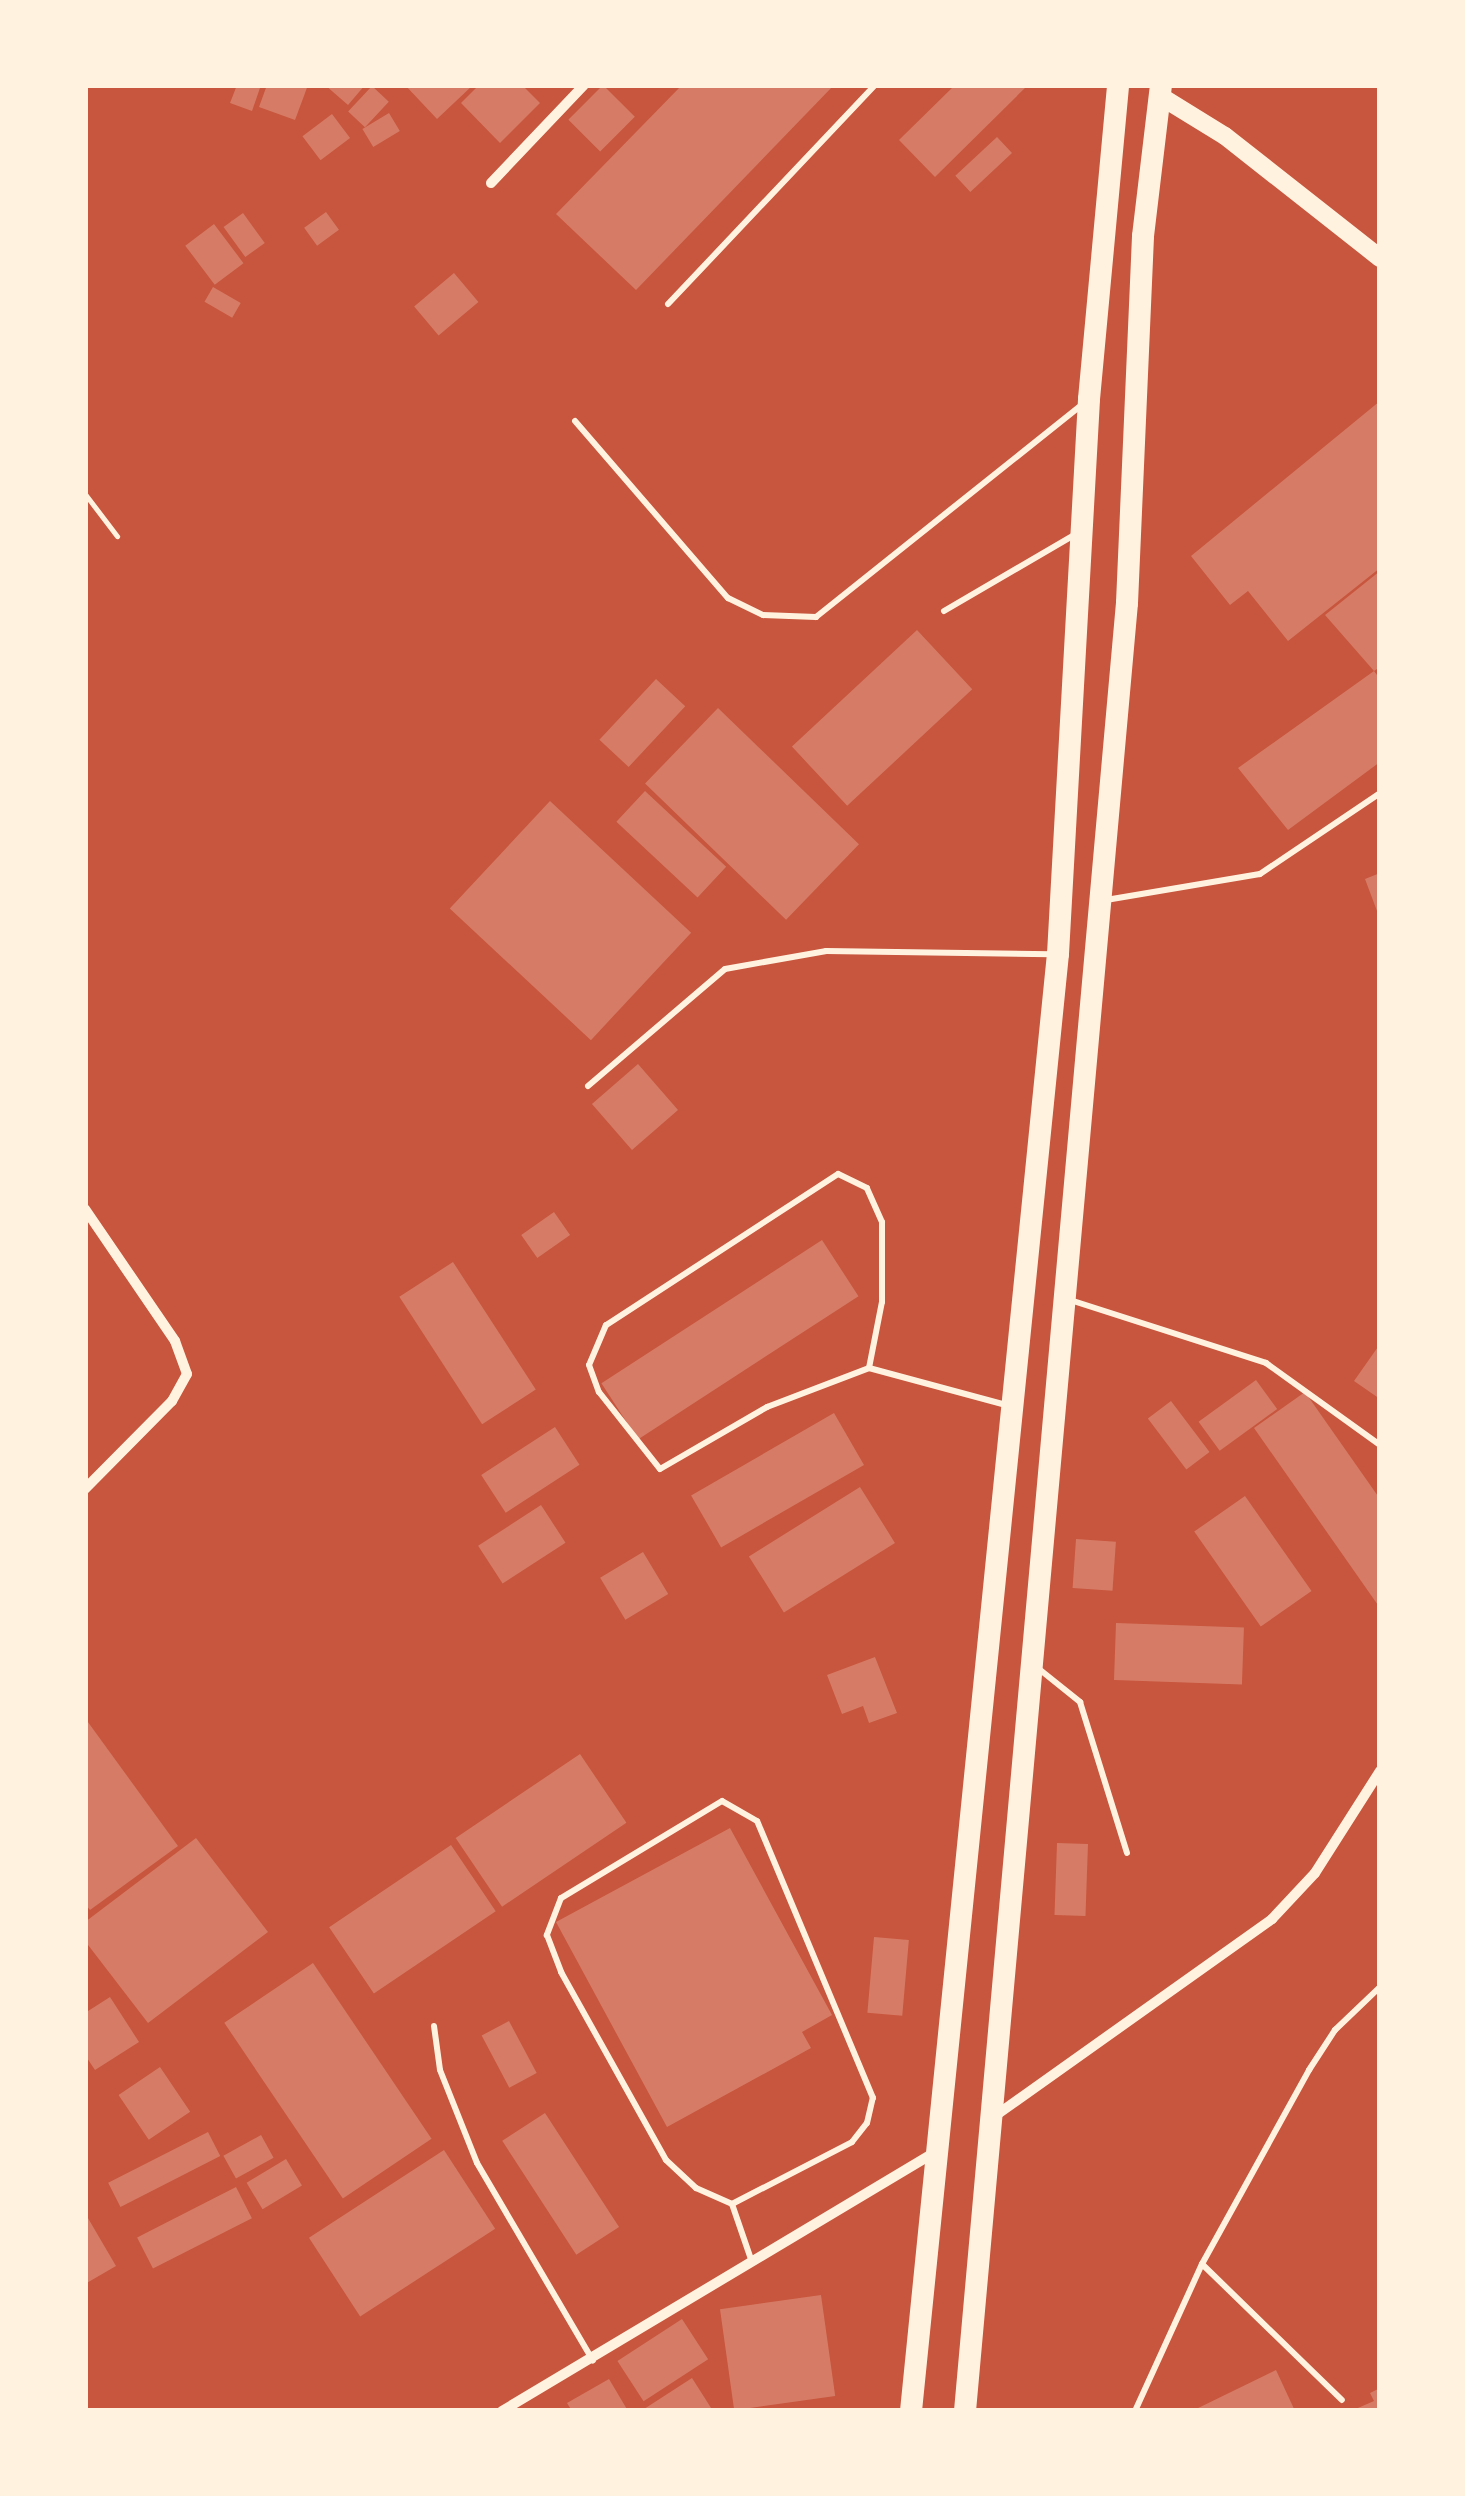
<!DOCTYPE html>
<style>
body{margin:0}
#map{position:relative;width:1465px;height:2496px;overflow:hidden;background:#c8553d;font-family:"Crimson Pro",serif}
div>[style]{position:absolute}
.building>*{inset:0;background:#d67c66;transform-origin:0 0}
.path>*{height:5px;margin:-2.5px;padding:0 2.5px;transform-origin:2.5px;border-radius:2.5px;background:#fff3e0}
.service>*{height:6px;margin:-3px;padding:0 3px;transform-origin:3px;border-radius:3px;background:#fff3e0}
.minor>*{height:10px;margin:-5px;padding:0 5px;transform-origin:5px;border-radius:5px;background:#fff3e0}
.tertiary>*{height:18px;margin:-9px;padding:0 9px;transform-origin:9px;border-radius:9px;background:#fff3e0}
.trunk>*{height:22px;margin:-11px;padding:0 11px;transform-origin:11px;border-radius:11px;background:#fff3e0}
span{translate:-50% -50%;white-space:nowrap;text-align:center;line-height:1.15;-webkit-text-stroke:8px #fff3e0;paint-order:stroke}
.frame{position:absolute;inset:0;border:88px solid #fff3e0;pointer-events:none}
</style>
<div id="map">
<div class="building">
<div style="clip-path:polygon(237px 85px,261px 85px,252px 111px,230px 103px)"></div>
<div style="clip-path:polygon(267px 85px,308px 85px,295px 120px,259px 107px)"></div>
<div style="clip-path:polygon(325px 85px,365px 85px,348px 105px)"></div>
<div style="clip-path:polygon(405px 85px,473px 85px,437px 119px)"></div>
<div style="clip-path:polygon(479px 85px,522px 85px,540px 103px,500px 143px,461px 103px)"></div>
<div style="left:603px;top:85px;width:45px;height:49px;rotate:45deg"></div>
<div style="clip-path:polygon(682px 85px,834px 85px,636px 290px,556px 214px)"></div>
<div style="clip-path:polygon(955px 85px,1028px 85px,935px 177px,899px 140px)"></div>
<div style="left:372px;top:86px;width:23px;height:35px;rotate:43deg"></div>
<div style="left:389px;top:113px;width:21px;height:31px;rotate:59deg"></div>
<div style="left:332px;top:114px;width:30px;height:37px;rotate:53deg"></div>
<div style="left:997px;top:137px;width:22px;height:57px;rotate:47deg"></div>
<div style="left:326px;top:212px;width:22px;height:27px;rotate:54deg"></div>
<div style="left:243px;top:213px;width:37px;height:24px;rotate:54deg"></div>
<div style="left:214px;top:224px;width:49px;height:36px;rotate:53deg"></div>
<div style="left:454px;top:273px;width:38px;height:52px;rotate:50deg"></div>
<div style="left:213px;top:287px;width:32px;height:17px;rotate:30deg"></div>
<div style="clip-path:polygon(1380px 401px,1380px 568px,1288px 641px,1248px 591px,1230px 605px,1191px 556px)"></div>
<div style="clip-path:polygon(1380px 571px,1380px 667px,1374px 671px,1325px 615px)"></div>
<div style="left:917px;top:630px;width:81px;height:171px;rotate:47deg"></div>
<div style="clip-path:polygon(1374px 671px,1380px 679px,1380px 762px,1288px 830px,1238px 768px)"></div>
<div style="left:656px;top:679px;width:40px;height:83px;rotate:43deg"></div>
<div style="left:718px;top:708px;width:196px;height:105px;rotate:44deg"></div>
<div style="left:645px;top:791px;width:111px;height:42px;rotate:43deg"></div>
<div style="left:550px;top:801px;width:193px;height:147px;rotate:43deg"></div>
<div style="clip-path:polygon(1380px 873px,1380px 919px,1365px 879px)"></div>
<div style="left:638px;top:1064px;width:61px;height:61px;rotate:49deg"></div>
<div style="left:554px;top:1212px;width:28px;height:40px;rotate:55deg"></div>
<div style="left:822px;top:1240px;width:67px;height:263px;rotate:57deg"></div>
<div style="left:453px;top:1262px;width:152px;height:64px;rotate:57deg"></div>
<div style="clip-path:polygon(1380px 1344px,1380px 1399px,1354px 1381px)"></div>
<div style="left:1256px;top:1380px;width:36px;height:71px;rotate:54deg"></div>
<div style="clip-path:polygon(1305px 1392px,1380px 1499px,1380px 1608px,1254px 1428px)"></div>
<div style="left:1171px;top:1401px;width:64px;height:29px;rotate:53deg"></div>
<div style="left:834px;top:1413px;width:60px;height:165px;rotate:60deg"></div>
<div style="left:555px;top:1427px;width:45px;height:88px;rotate:57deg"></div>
<div style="left:860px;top:1487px;width:66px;height:131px;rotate:58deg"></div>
<div style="left:1245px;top:1496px;width:116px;height:62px;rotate:55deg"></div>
<div style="left:541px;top:1505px;width:45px;height:75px;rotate:57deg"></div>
<div style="left:1076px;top:1539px;width:40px;height:49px;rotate:4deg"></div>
<div style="left:643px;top:1552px;width:49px;height:50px;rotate:59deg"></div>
<div style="left:1116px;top:1623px;width:128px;height:57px;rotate:2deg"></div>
<div style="clip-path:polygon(875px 1657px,897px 1713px,869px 1723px,863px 1706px,842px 1714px,827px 1675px)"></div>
<div style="clip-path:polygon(85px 1718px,178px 1846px,90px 1910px,85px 1904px)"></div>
<div style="left:580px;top:1754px;width:83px;height:150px;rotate:56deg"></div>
<div style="clip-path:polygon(730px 1828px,832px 2015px,802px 2032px,811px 2048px,667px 2127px,556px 1922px)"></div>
<div style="clip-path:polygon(196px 1838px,268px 1932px,148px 2023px,85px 1941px,85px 1922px)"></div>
<div style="left:1057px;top:1843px;width:31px;height:72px;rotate:2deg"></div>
<div style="left:451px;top:1845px;width:80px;height:147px;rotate:56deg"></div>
<div style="left:874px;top:1937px;width:35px;height:76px;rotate:5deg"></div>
<div style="left:313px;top:1963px;width:212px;height:107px;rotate:56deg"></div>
<div style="clip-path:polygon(110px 1997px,139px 2042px,95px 2070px,85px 2055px,85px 2013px)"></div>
<div style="left:509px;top:2021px;width:59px;height:31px;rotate:62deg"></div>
<div style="left:160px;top:2067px;width:54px;height:50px;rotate:56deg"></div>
<div style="left:545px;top:2113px;width:136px;height:51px;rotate:57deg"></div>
<div style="left:208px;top:2132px;width:27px;height:112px;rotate:63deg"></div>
<div style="left:261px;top:2135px;width:26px;height:43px;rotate:61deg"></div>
<div style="left:444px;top:2150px;width:94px;height:161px;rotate:57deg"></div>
<div style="left:286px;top:2159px;width:31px;height:46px;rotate:59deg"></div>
<div style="left:236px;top:2187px;width:35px;height:111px;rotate:63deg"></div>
<div style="clip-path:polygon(85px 2213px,116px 2266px,85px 2284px)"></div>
<div style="left:821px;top:2295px;width:102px;height:102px;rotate:82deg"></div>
<div style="left:682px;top:2319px;width:48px;height:77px;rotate:57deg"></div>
<div style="clip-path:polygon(1276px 2370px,1295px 2411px,1192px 2411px)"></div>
<div style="clip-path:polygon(692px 2378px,713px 2411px,641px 2411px)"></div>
<div style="clip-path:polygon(609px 2379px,628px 2411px,572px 2411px,567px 2403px)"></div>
<div style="clip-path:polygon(1380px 2388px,1380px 2411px,1351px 2411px,1374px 2401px,1370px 2393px)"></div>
</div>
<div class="path">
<div style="left:85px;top:494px;width:53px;rotate:52.7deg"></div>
</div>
<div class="service">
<div style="left:668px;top:304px;width:301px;rotate:-46.6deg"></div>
<div style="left:575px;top:421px;width:234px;rotate:49.2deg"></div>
<div style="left:728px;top:598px;width:39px;rotate:26deg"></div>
<div style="left:763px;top:615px;width:53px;rotate:2.2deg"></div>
<div style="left:816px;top:617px;width:342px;rotate:-38.6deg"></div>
<div style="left:944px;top:611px;width:153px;rotate:-30.3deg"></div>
<div style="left:1106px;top:900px;width:156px;rotate:-9.6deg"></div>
<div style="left:1260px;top:874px;width:145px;rotate:-34deg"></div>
<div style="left:588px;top:1086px;width:180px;rotate:-40.5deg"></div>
<div style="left:725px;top:969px;width:103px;rotate:-10.1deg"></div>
<div style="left:826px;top:951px;width:225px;rotate:0.8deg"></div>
<div style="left:1067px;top:1299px;width:209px;rotate:17.8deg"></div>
<div style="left:1266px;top:1363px;width:140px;rotate:35.7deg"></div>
<div style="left:869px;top:1368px;width:67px;rotate:-78.9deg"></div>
<div style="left:882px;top:1302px;width:80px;rotate:-90deg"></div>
<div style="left:882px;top:1222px;width:37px;rotate:-114deg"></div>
<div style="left:867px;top:1188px;width:32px;rotate:-154deg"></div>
<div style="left:838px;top:1174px;width:277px;rotate:146.9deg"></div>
<div style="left:606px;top:1325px;width:43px;rotate:113deg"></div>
<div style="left:589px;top:1365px;width:29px;rotate:70deg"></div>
<div style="left:599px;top:1392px;width:98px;rotate:51.6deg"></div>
<div style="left:660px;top:1469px;width:124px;rotate:-30.1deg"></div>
<div style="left:767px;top:1407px;width:109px;rotate:-20.9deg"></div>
<div style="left:869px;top:1368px;width:142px;rotate:15.1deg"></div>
<div style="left:1039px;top:1669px;width:53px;rotate:38.8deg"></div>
<div style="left:1080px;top:1702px;width:158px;rotate:72.7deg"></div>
<div style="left:434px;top:2026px;width:44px;rotate:82.2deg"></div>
<div style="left:440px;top:2070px;width:100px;rotate:68.3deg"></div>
<div style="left:477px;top:2163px;width:229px;rotate:59.6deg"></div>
<div style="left:732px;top:2204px;width:135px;rotate:-27.3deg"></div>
<div style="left:852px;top:2142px;width:24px;rotate:-52deg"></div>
<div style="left:867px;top:2123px;width:26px;rotate:-77deg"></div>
<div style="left:873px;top:2098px;width:300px;rotate:-112.7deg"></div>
<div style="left:757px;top:1821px;width:40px;rotate:-150.3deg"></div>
<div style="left:722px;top:1801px;width:188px;rotate:148.9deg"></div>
<div style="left:561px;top:1898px;width:40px;rotate:111deg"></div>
<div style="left:547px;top:1935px;width:40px;rotate:69deg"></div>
<div style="left:561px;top:1972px;width:215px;rotate:60.8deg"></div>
<div style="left:666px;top:2160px;width:41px;rotate:43deg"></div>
<div style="left:696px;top:2188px;width:39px;rotate:24deg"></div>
<div style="left:732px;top:2204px;width:61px;rotate:71deg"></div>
<div style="left:1202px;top:2264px;width:222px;rotate:-61.1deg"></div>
<div style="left:1309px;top:2070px;width:48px;rotate:-57deg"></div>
<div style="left:1335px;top:2030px;width:62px;rotate:-43.7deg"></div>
<div style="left:1135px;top:2411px;width:162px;rotate:-65.5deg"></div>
<div style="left:1202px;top:2264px;width:195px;rotate:44.2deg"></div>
</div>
<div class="minor">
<div style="left:491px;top:183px;width:135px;rotate:-46.5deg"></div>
<div style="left:85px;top:1209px;width:160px;rotate:55.7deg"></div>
<div style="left:175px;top:1341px;width:35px;rotate:70deg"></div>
<div style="left:187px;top:1374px;width:31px;rotate:119deg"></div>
<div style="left:172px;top:1401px;width:124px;rotate:134.7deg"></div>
<div style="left:995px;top:2116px;width:340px;rotate:-35.4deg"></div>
<div style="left:1272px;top:1919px;width:63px;rotate:-46.9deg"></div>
<div style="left:1315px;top:1873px;width:121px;rotate:-57.5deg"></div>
<div style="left:502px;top:2411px;width:507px;rotate:-30.87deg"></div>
</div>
<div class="tertiary">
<div style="left:1160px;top:96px;width:76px;rotate:31.6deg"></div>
<div style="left:1225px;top:136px;width:197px;rotate:38.2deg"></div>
</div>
<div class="trunk">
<div style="left:911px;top:2411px;width:1464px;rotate:-84.24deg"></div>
<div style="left:1058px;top:954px;width:556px;rotate:-86.8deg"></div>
<div style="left:1089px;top:399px;width:315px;rotate:-84.7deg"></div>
<div style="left:965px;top:2411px;width:1815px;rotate:-84.88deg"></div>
<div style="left:1127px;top:603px;width:367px;rotate:-87.5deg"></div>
<div style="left:1143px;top:236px;width:152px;rotate:-83.2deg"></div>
</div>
<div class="frame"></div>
</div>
